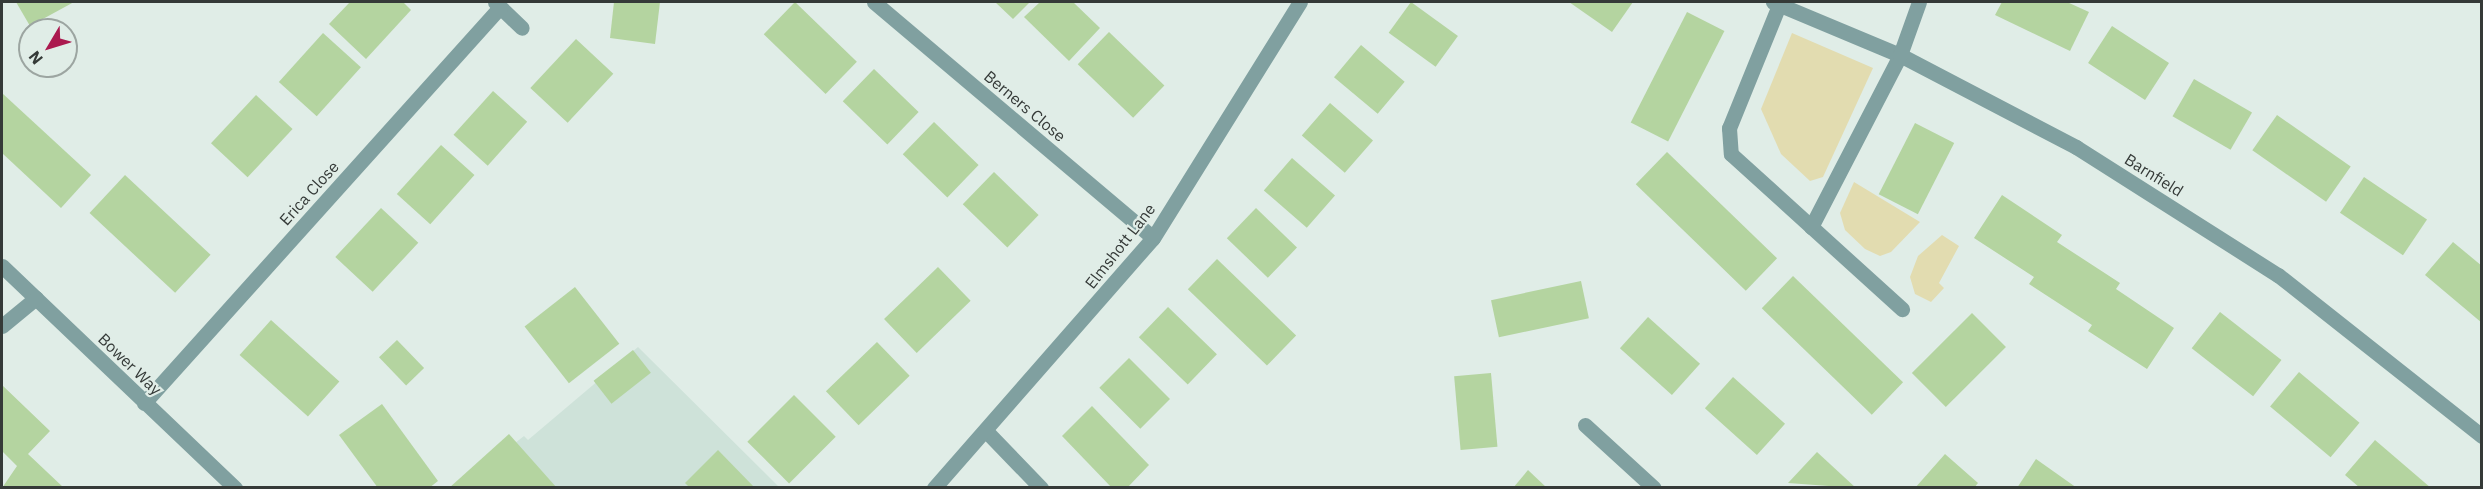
<!DOCTYPE html>
<style>
body{margin:0}
#map{position:relative;width:2483px;height:489px;overflow:hidden;background:#e0ede7;font-family:"IBM Plex Sans",sans-serif}
div>[style]{position:absolute}
.built>*{inset:0;background:#cee2d9}
.green>*{inset:0;background:#e2dcb0}
.building>*{inset:0;background:#b4d4a0;transform-origin:0 0}
.minor>*{height:15px;margin:-7.5px;padding:0 7.5px;transform-origin:7.5px;border-radius:7.5px;background:#80a0a0}
span{translate:-50% -50%;white-space:nowrap;text-align:center;line-height:1.15;-webkit-text-stroke:4.5px #e0ede7;paint-order:stroke}
.street-label{font-size:16px;color:#353a38}
.frame{position:absolute;inset:0;border:3px solid #353a38;pointer-events:none}
.north{position:absolute;left:18px;top:18px;width:60px;height:60px;box-sizing:border-box;background:#e0ede7;border:2px solid #9ca5a1;border-radius:50%;rotate:232deg;font-size:16px;font-weight:700;line-height:24px;text-align:center;color:#353a38}
.north::after{content:'';display:block;margin:auto;width:21px;height:27px;background:#ab1a4f;clip-path:polygon(50% 0,100% 100%,50% 72%,0 100%)}
</style>
<div id="map">
<div class="built">
<div style="clip-path:polygon(638px 347px,779px 487px,457px 488px,524px 436px,528px 440px)"></div>
</div>
<div class="green">
<div style="clip-path:polygon(1792px 33px,1873px 68px,1823px 177px,1810px 181px,1781px 154px,1761px 109px)"></div>
<div style="clip-path:polygon(1854px 182px,1920px 222px,1891px 252px,1880px 256px,1865px 249px,1845px 230px,1840px 213px)"></div>
<div style="clip-path:polygon(1942px 235px,1959px 246px,1939px 283px,1944px 288px,1931px 302px,1915px 294px,1910px 277px,1918px 256px)"></div>
</div>
<div class="building">
<div style="clip-path:polygon(16px 2px,74px 2px,30px 26px)"></div>
<div style="clip-path:polygon(350px 2px,403px 2px,411px 10px,366px 59px,329px 24px)"></div>
<div style="clip-path:polygon(614px 2px,660px 2px,655px 44px,610px 38px)"></div>
<div style="left:795px;top:2px;width:86px;height:45px;rotate:44deg"></div>
<div style="clip-path:polygon(995px 2px,1030px 2px,1013px 19px)"></div>
<div style="clip-path:polygon(1040px 2px,1073px 2px,1100px 28px,1069px 61px,1024px 17px)"></div>
<div style="left:1411px;top:2px;width:58px;height:38px;rotate:36deg"></div>
<div style="clip-path:polygon(1569px 2px,1633px 2px,1612px 32px)"></div>
<div style="clip-path:polygon(2002px 2px,2067px 2px,2089px 12px,2070px 51px,1995px 15px)"></div>
<div style="left:1687px;top:12px;width:42px;height:124px;rotate:27deg"></div>
<div style="left:2112px;top:26px;width:68px;height:44px;rotate:33deg"></div>
<div style="left:1109px;top:32px;width:77px;height:45px;rotate:44deg"></div>
<div style="left:323px;top:33px;width:51px;height:66px;rotate:42deg"></div>
<div style="left:576px;top:39px;width:51px;height:67px;rotate:43deg"></div>
<div style="left:1361px;top:45px;width:57px;height:42px;rotate:40deg"></div>
<div style="left:874px;top:69px;width:62px;height:45px;rotate:44deg"></div>
<div style="left:2194px;top:79px;width:67px;height:43px;rotate:30deg"></div>
<div style="left:493px;top:91px;width:46px;height:59px;rotate:42deg"></div>
<div style="clip-path:polygon(2px 93px,91px 175px,61px 208px,2px 153px)"></div>
<div style="left:256px;top:95px;width:50px;height:66px;rotate:43deg"></div>
<div style="left:1330px;top:103px;width:57px;height:43px;rotate:41deg"></div>
<div style="left:2277px;top:115px;width:90px;height:43px;rotate:35deg"></div>
<div style="left:934px;top:122px;width:62px;height:45px;rotate:44deg"></div>
<div style="left:1915px;top:123px;width:44px;height:80px;rotate:27deg"></div>
<div style="left:441px;top:145px;width:45px;height:66px;rotate:42deg"></div>
<div style="left:1667px;top:152px;width:153px;height:45px;rotate:44deg"></div>
<div style="left:1292px;top:158px;width:57px;height:43px;rotate:41deg"></div>
<div style="left:994px;top:172px;width:62px;height:45px;rotate:44deg"></div>
<div style="left:125px;top:175px;width:117px;height:52px;rotate:43deg"></div>
<div style="left:2364px;top:177px;width:76px;height:43px;rotate:34deg"></div>
<div style="clip-path:polygon(2002px 195px,2062px 235px,2057px 242px,2120px 283px,2116px 289px,2174px 328px,2147px 369px,2088px 331px,2092px 325px,2029px 284px,2034px 277px,1974px 238px)"></div>
<div style="left:381px;top:208px;width:51px;height:67px;rotate:43deg"></div>
<div style="left:1256px;top:208px;width:57px;height:42px;rotate:44deg"></div>
<div style="clip-path:polygon(2453px 242px,2482px 266px,2482px 323px,2425px 275px)"></div>
<div style="left:1217px;top:259px;width:110px;height:42px;rotate:44deg"></div>
<div style="left:938px;top:267px;width:47px;height:75px;rotate:46deg"></div>
<div style="left:1793px;top:276px;width:153px;height:45px;rotate:44deg"></div>
<div style="left:1581px;top:281px;width:38px;height:92px;rotate:78deg"></div>
<div style="left:575px;top:287px;width:72px;height:64px;rotate:52deg"></div>
<div style="left:1168px;top:307px;width:68px;height:42px;rotate:44deg"></div>
<div style="left:2220px;top:312px;width:78px;height:46px;rotate:38deg"></div>
<div style="left:1972px;top:313px;width:48px;height:85px;rotate:45deg"></div>
<div style="left:1648px;top:317px;width:70px;height:42px;rotate:42deg"></div>
<div style="left:271px;top:320px;width:92px;height:47px;rotate:42deg"></div>
<div style="left:397px;top:340px;width:39px;height:25px;rotate:46deg"></div>
<div style="left:877px;top:342px;width:47px;height:71px;rotate:46deg"></div>
<div style="left:633px;top:350px;width:29px;height:50px;rotate:52deg"></div>
<div style="left:1129px;top:358px;width:58px;height:42px;rotate:45deg"></div>
<div style="left:2299px;top:372px;width:79px;height:45px;rotate:40deg"></div>
<div style="left:1491px;top:373px;width:74px;height:37px;rotate:85deg"></div>
<div style="left:1733px;top:377px;width:70px;height:42px;rotate:42deg"></div>
<div style="clip-path:polygon(2px 385px,50px 431px,28px 454px,64px 488px,2px 488px,17px 466px,2px 451px)"></div>
<div style="left:794px;top:395px;width:59px;height:66px;rotate:45deg"></div>
<div style="clip-path:polygon(382px 404px,438px 481px,429px 488px,378px 488px,339px 435px)"></div>
<div style="clip-path:polygon(1092px 406px,1149px 465px,1127px 488px,1112px 488px,1062px 436px)"></div>
<div style="clip-path:polygon(509px 434px,557px 488px,449px 488px)"></div>
<div style="clip-path:polygon(2375px 440px,2431px 488px,2360px 488px,2345px 475px)"></div>
<div style="clip-path:polygon(718px 450px,755px 488px,690px 488px,685px 483px)"></div>
<div style="clip-path:polygon(1817px 452px,1856px 488px,1788px 483px)"></div>
<div style="clip-path:polygon(1945px 454px,1978px 483px,1974px 488px,1915px 488px)"></div>
<div style="clip-path:polygon(2036px 459px,2077px 488px,2017px 488px)"></div>
<div style="clip-path:polygon(1528px 470px,1547px 488px,1513px 488px)"></div>
</div>
<div class="minor">
<div style="left:495px;top:2px;width:37px;rotate:44deg"></div>
<div style="left:874px;top:2px;width:365px;rotate:40.2deg"></div>
<div style="left:1773px;top:2px;width:138px;rotate:22.7deg"></div>
<div style="left:1900px;top:55px;width:199px;rotate:27.6deg"></div>
<div style="left:2076px;top:147px;width:239px;rotate:32.4deg"></div>
<div style="left:2278px;top:275px;width:260px;rotate:38.3deg"></div>
<div style="left:1779px;top:5px;width:133px;rotate:112.1deg"></div>
<div style="left:1729px;top:128px;width:26px;rotate:86deg"></div>
<div style="left:1731px;top:154px;width:231px;rotate:42.2deg"></div>
<div style="left:1811px;top:227px;width:194px;rotate:-62.6deg"></div>
<div style="left:1900px;top:55px;width:56px;rotate:-70.3deg"></div>
<div style="left:2px;top:266px;width:322px;rotate:43.6deg"></div>
<div style="left:2px;top:326px;width:44px;rotate:-39.5deg"></div>
<div style="left:144px;top:403px;width:532px;rotate:-48.04deg"></div>
<div style="left:1585px;top:425px;width:93px;rotate:42.4deg"></div>
<div style="left:987px;top:432px;width:78px;rotate:46deg"></div>
<div style="left:934px;top:488px;width:332px;rotate:-48.8deg"></div>
<div style="left:1153px;top:238px;width:278px;rotate:-58.1deg"></div>
</div>
<div class="street-label">
<span style="left:1025px;top:106px;rotate:40deg">Berners Close</span>
<span style="left:2154px;top:175px;rotate:32deg">Barnfield</span>
<span style="left:309px;top:193px;rotate:-48deg">Erica Close</span>
<span style="left:1120px;top:246px;rotate:-52deg">Elmshott Lane</span>
<span style="left:130px;top:364px;rotate:44deg">Bower Way</span>
</div>
<div class="frame"></div>
<div class="north">N</div>
</div>
